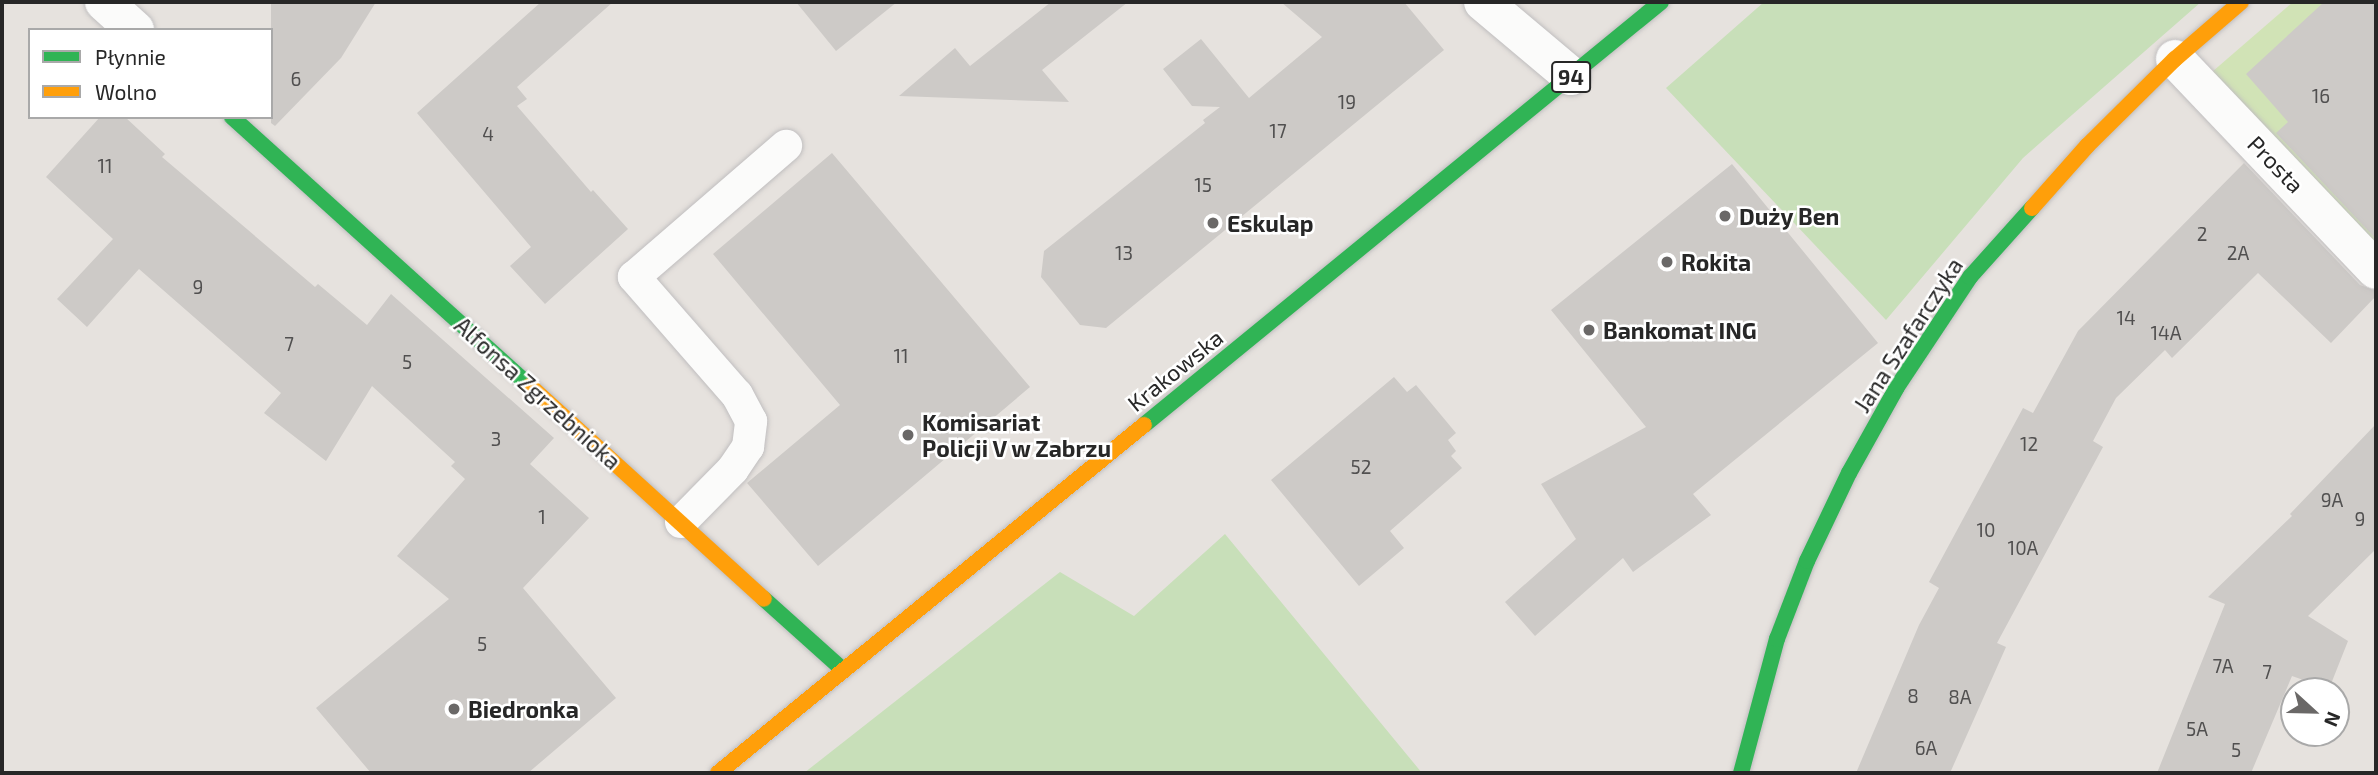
<!DOCTYPE html>
<meta charset="utf-8">
<style>
body{margin:0}
#map{position:relative;width:2378px;height:775px;overflow:hidden;background:#e6e2de;font-family:"Exo 2",sans-serif}
div>[style]{position:absolute}
.green>*{inset:0;background:#c8dfb9}
.pitch>*{inset:0;background:#d1e3b6}
.building>*{inset:0;background:#cdcac7}
.roads{filter:drop-shadow(0 0 2px #c0bebf) drop-shadow(0 0 2px #c0bebf)}
.lane>*{height:32px;margin:-16px;padding:0 16px;transform-origin:16px;border-radius:16px;background:#fbfbfa}
.street>*{height:38px;margin:-19px;padding:0 19px;transform-origin:19px;border-radius:19px;background:#fbfbfa}
.fast>*{height:16px;margin:-8px;padding:0 8px;transform-origin:8px;border-radius:8px;background:#30b455}
.slow>*{height:16px;margin:-8px;padding:0 8px;transform-origin:8px;border-radius:8px;background:#ff9f0a}
.dots>*{width:19px;height:19px;translate:-50% -50%;box-sizing:border-box;border:4px solid #fff;border-radius:50%}
span{translate:-50% -50%;white-space:nowrap;text-align:center;line-height:1.15;-webkit-text-stroke:5px #fff;paint-order:stroke}
.number-label{font-size:19px;color:#515050}
.number-label span{-webkit-text-stroke-width:0}
.shield-label span{padding:2px 5px;background:#fff;border:2px solid;border-radius:5px;-webkit-text-stroke-width:0}
.shield-label{font-size:21px;color:#272727;font-weight:700}
.street-label{font-size:23px;color:#272727}
.poi-label{font-size:23px;color:#272727;font-weight:700}
.left{translate:0 -50%;text-align:left}
.frame{position:absolute;inset:0;border:4px solid #272727;pointer-events:none}
.legend{position:absolute;left:28px;top:28px;width:245px;height:91px;box-sizing:border-box;background:#fff;border:2px solid #a9a9a9;margin:0;padding:9px 12px;list-style:none;font-size:21px;color:#272727}
.legend li{display:flex;align-items:center;gap:14px;height:35px}
.legend b{width:35px;border:2px solid #a9a9a9}
.north{position:absolute;left:2280px;top:677px;width:70px;height:70px;box-sizing:border-box;background:#fff;border:2px solid #a9a9a9;border-radius:50%;rotate:112deg;font-size:19px;font-weight:700;line-height:28px;text-align:center;color:#272727}
.north::after{content:'';display:block;margin:auto;width:24px;height:32px;background:#6a6867;clip-path:polygon(50% 0,100% 100%,50% 72%,0 100%)}
</style>
<div id="map">
<div class="green">
<div style="clip-path:polygon(1764px 2px,2201px 2px,2023px 158px,1886px 320px,1666px 88px)"></div>
<div style="clip-path:polygon(1225px 534px,1422px 773px,804px 773px,1060px 572px,1134px 616px)"></div>
</div>
<div class="pitch">
<div style="clip-path:polygon(2293px 2px,2376px 2px,2376px 250px,2212px 72px)"></div>
</div>
<div class="building">
<div style="clip-path:polygon(271px 2px,376px 2px,341px 58px,275px 126px,271px 123px)"></div>
<div style="clip-path:polygon(541px 2px,613px 2px,517px 87px,527px 99px,517px 106px,591px 192px,593px 190px,628px 229px,545px 304px,510px 266px,531px 247px,417px 113px)"></div>
<div style="clip-path:polygon(796px 2px,897px 2px,836px 51px)"></div>
<div style="clip-path:polygon(1051px 2px,1128px 2px,1042px 70px,1069px 102px,899px 96px,955px 48px,970px 66px)"></div>
<div style="clip-path:polygon(1281px 2px,1404px 2px,1444px 50px,1106px 328px,1080px 325px,1041px 277px,1044px 251px,1205px 123px,1203px 120px,1220px 107px,1192px 106px,1163px 69px,1201px 39px,1249px 98px,1322px 37px)"></div>
<div style="clip-path:polygon(2324px 2px,2376px 2px,2376px 239px,2276px 133px,2288px 122px,2246px 74px)"></div>
<div style="clip-path:polygon(100px 117px,125px 117px,165px 154px,162px 157px,315px 287px,318px 284px,367px 325px,391px 294px,554px 438px,530px 464px,589px 518px,523px 588px,616px 698px,528px 773px,371px 773px,316px 708px,449px 599px,397px 556px,465px 479px,451px 466px,455px 462px,372px 386px,326px 461px,264px 413px,281px 393px,139px 269px,87px 327px,57px 299px,113px 239px,46px 177px)"></div>
<div style="clip-path:polygon(832px 153px,1030px 387px,818px 566px,747px 483px,840px 405px,713px 254px)"></div>
<div style="clip-path:polygon(2244px 163px,2360px 285px,2376px 291px,2376px 296px,2331px 343px,2258px 273px,2172px 358px,2165px 350px,2116px 398px,2093px 441px,2103px 447px,1997px 643px,2006px 647px,1950px 773px,1856px 773px,1919px 625px,1939px 588px,1929px 582px,2023px 408px,2033px 413px,2078px 331px)"></div>
<div style="clip-path:polygon(1732px 164px,1878px 343px,1693px 494px,1711px 515px,1633px 572px,1623px 558px,1535px 636px,1505px 602px,1576px 539px,1541px 484px,1646px 427px,1551px 310px)"></div>
<div style="clip-path:polygon(1394px 377px,1407px 392px,1416px 385px,1456px 433px,1448px 440px,1456px 451px,1451px 456px,1462px 468px,1390px 531px,1404px 548px,1359px 586px,1271px 480px)"></div>
<div style="clip-path:polygon(2376px 424px,2376px 549px,2308px 616px,2348px 641px,2329px 689px,2292px 676px,2251px 773px,2157px 773px,2225px 604px,2208px 597px,2292px 516px,2290px 514px)"></div>
</div>
<div class="roads">
<div class="lane">
<div style="left:681px;top:522px;width:74px;rotate:-45.5deg"></div>
<div style="left:733px;top:469px;width:27px;rotate:-56deg"></div>
<div style="left:748px;top:447px;width:26px;rotate:-83deg"></div>
<div style="left:751px;top:421px;width:30px;rotate:-118deg"></div>
<div style="left:737px;top:395px;width:157px;rotate:-131.1deg"></div>
<div style="left:634px;top:277px;width:201px;rotate:-40.8deg"></div>
</div>
<div class="street">
<div style="left:104px;top:2px;width:42px;rotate:42.1deg"></div>
<div style="left:1483px;top:2px;width:115px;rotate:40.1deg"></div>
<div style="left:2175px;top:59px;width:291px;rotate:46.4deg"></div>
</div>
<div class="fast">
<div style="left:232px;top:117px;width:401px;rotate:42.1deg"></div>
<div style="left:1144px;top:425px;width:668px;rotate:-39.29deg"></div>
<div style="left:764px;top:599px;width:106px;rotate:41.9deg"></div>
<div style="left:1741px;top:773px;width:139px;rotate:-75deg"></div>
<div style="left:1777px;top:639px;width:84px;rotate:-69deg"></div>
<div style="left:1807px;top:561px;width:98px;rotate:-64.5deg"></div>
<div style="left:1849px;top:473px;width:98px;rotate:-60.8deg"></div>
<div style="left:1897px;top:387px;width:132px;rotate:-56.4deg"></div>
<div style="left:1970px;top:277px;width:93px;rotate:-48.1deg"></div>
</div>
<div class="slow">
<div style="left:2032px;top:208px;width:84px;rotate:-48.4deg"></div>
<div style="left:2088px;top:145px;width:122px;rotate:-44.7deg"></div>
<div style="left:2175px;top:59px;width:87px;rotate:-40.8deg"></div>
<div style="left:530px;top:386px;width:316px;rotate:42.3deg"></div>
<div style="left:718px;top:773px;width:550px;rotate:-39.25deg"></div>
</div>
</div>
<div class="dots">
<div style="left:1725px;top:216px;background:#6a6867"></div>
<div style="left:1213px;top:223px;background:#6a6867"></div>
<div style="left:1667px;top:262px;background:#6a6867"></div>
<div style="left:1589px;top:330px;background:#6a6867"></div>
<div style="left:908px;top:435px;background:#6a6867"></div>
<div style="left:454px;top:709px;background:#6a6867"></div>
</div>
<div class="number-label">
<span style="left:296px;top:79px">6</span>
<span style="left:2321px;top:96px">16</span>
<span style="left:1347px;top:102px">19</span>
<span style="left:1278px;top:131px">17</span>
<span style="left:488px;top:134px">4</span>
<span style="left:105px;top:166px">11</span>
<span style="left:1203px;top:185px">15</span>
<span style="left:2202px;top:234px">2</span>
<span style="left:1124px;top:253px">13</span>
<span style="left:2238px;top:253px">2A</span>
<span style="left:198px;top:287px">9</span>
<span style="left:2126px;top:318px">14</span>
<span style="left:2166px;top:333px">14A</span>
<span style="left:289px;top:344px">7</span>
<span style="left:901px;top:356px">11</span>
<span style="left:407px;top:362px">5</span>
<span style="left:496px;top:439px">3</span>
<span style="left:2029px;top:444px">12</span>
<span style="left:1361px;top:467px">52</span>
<span style="left:2332px;top:500px">9A</span>
<span style="left:542px;top:517px">1</span>
<span style="left:2360px;top:519px">9</span>
<span style="left:1986px;top:530px">10</span>
<span style="left:2023px;top:548px">10A</span>
<span style="left:482px;top:644px">5</span>
<span style="left:2223px;top:666px">7A</span>
<span style="left:2267px;top:672px">7</span>
<span style="left:1913px;top:696px">8</span>
<span style="left:1960px;top:697px">8A</span>
<span style="left:2197px;top:729px">5A</span>
<span style="left:1926px;top:748px">6A</span>
<span style="left:2236px;top:750px">5</span>
</div>
<div class="shield-label">
<span style="left:1571px;top:77px">94</span>
</div>
<div class="street-label">
<span style="left:2276px;top:164px;rotate:46deg">Prosta</span>
<span style="left:1908px;top:335px;rotate:-57deg">Jana Szafarczyka</span>
<span style="left:1175px;top:370px;rotate:-39deg">Krakowska</span>
<span style="left:538px;top:393px;rotate:42deg">Alfonsa Zgrzebnioka</span>
</div>
<div class="poi-label">
<span class="left" style="left:1739px;top:216px">Duży Ben</span>
<span class="left" style="left:1227px;top:223px">Eskulap</span>
<span class="left" style="left:1681px;top:262px">Rokita</span>
<span class="left" style="left:1603px;top:330px">Bankomat ING</span>
<span class="left" style="left:922px;top:435px">Komisariat<br>Policji V w Zabrzu</span>
<span class="left" style="left:468px;top:709px">Biedronka</span>
</div>
<div class="frame"></div>
<ul class="legend">
<li><b style="height:9px;background:#30b455"></b>Płynnie</li>
<li><b style="height:9px;background:#ff9f0a"></b>Wolno</li>
</ul>
<div class="north">N</div>
</div>
